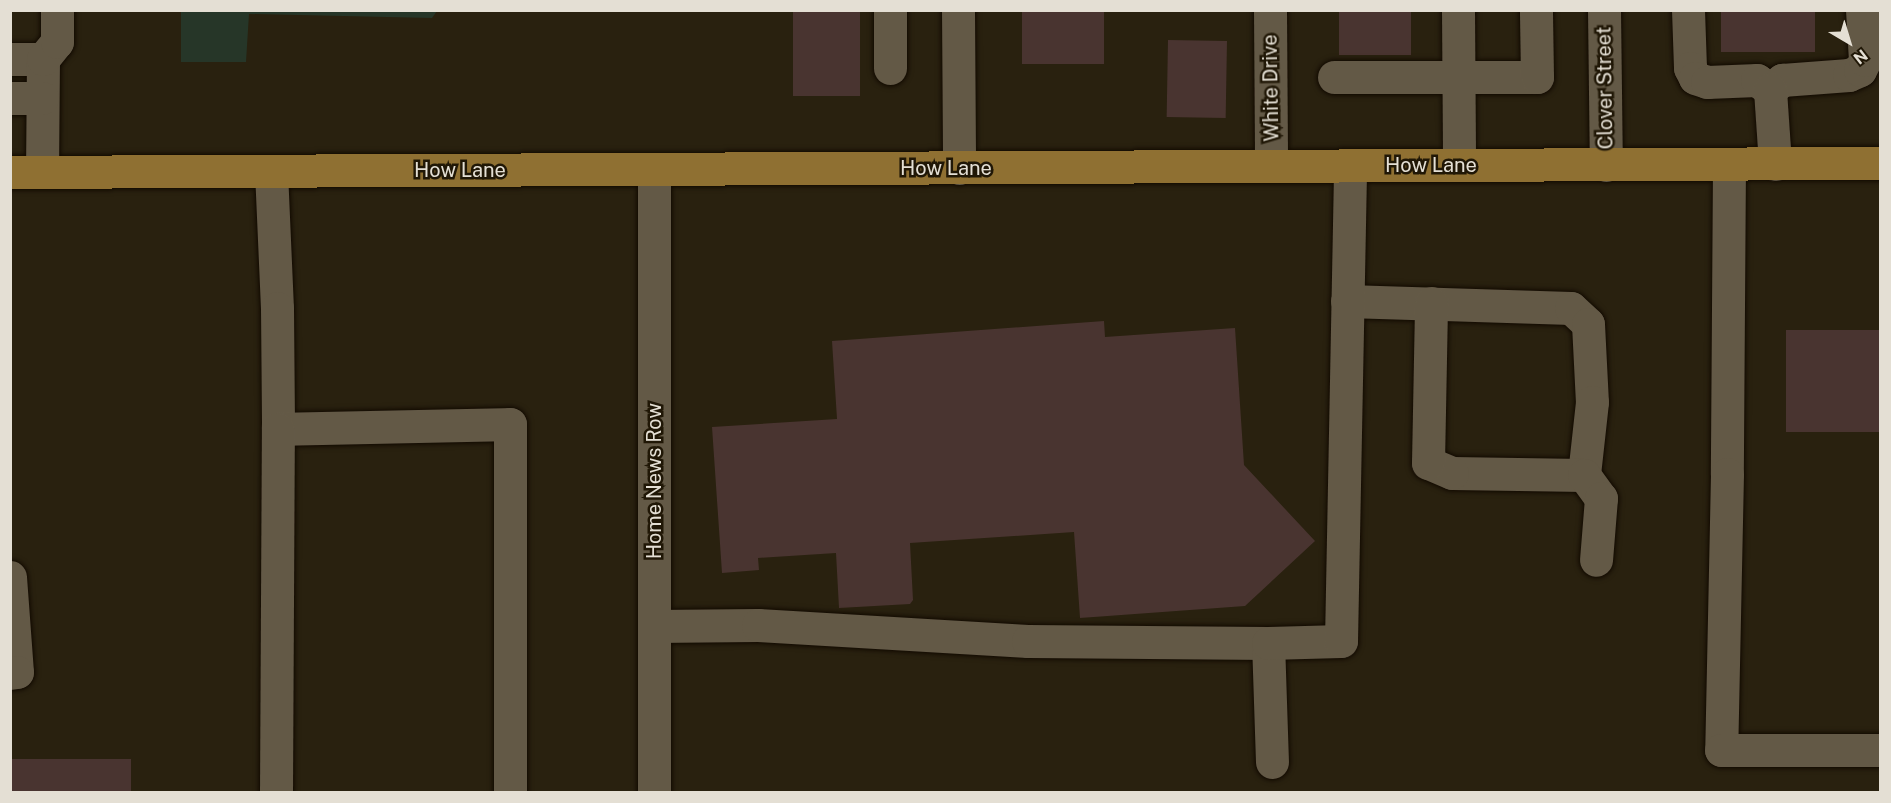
<!DOCTYPE html>
<style>
body{margin:0}
#map{position:relative;width:1891px;height:803px;overflow:hidden;background:#29210f;font-family:"Public Sans",sans-serif}
div>[style]{position:absolute}
.green>*{inset:0;background:#263628}
.building>*{inset:0;background:#493430;transform-origin:0 0}
.roads{filter:drop-shadow(0 0 2px #120a00) drop-shadow(0 0 2px #120a00)}
.minor>*{height:33px;margin:-16.5px;padding:0 16.5px;transform-origin:16.5px;border-radius:16.5px;background:#635946}
.major>*{height:33px;margin:-16.5px;padding:0 16.5px;transform-origin:16.5px;border-radius:16.5px;background:#8f7032}
span{translate:-50% -50%;white-space:nowrap;text-align:center;line-height:1.15;-webkit-text-stroke:5px #201706;paint-order:stroke}
.street-label{font-size:20px;color:#e4dfd4}
.frame{position:absolute;inset:0;border:12px solid #e4dfd4;pointer-events:none}
.north{position:absolute;left:1819px;top:12px;width:60px;height:60px;-webkit-text-stroke:4px #201706;paint-order:stroke;rotate:142deg;font-size:16px;font-weight:700;line-height:24px;text-align:center;color:#e4dfd4}
.north::after{content:'';display:block;margin:auto;width:21px;height:27px;background:#e4dfd4;clip-path:polygon(50% 0,100% 100%,50% 72%,0 100%)}
</style>
<div id="map">
<div class="green">
<div style="clip-path:polygon(181px 11px,181px 10px,437px 11px,432px 18px,249px 14px,246px 62px,181px 62px)"></div>
</div>
<div class="building">
<div style="left:793px;top:10px;width:67px;height:86px"></div>
<div style="left:1022px;top:10px;width:82px;height:54px"></div>
<div style="left:1339px;top:10px;width:72px;height:45px"></div>
<div style="left:1721px;top:10px;width:94px;height:42px"></div>
<div style="left:1168px;top:40px;width:59px;height:77px;rotate:1deg"></div>
<div style="clip-path:polygon(1104px 321px,1105px 337px,1235px 328px,1244px 465px,1315px 541px,1245px 606px,1080px 618px,1074px 532px,910px 543px,913px 600px,910px 604px,839px 608px,836px 553px,758px 558px,759px 570px,722px 573px,712px 427px,837px 419px,832px 341px)"></div>
<div style="left:1880px;top:330px;width:102px;height:94px;rotate:90deg"></div>
<div style="left:10px;top:759px;width:121px;height:33px"></div>
</div>
<div class="roads">
<div class="minor">
<div style="left:890px;top:10px;width:58px;rotate:90deg"></div>
<div style="left:958px;top:10px;width:158px;rotate:89.6deg"></div>
<div style="left:1270px;top:10px;width:156px;rotate:89.6deg"></div>
<div style="left:1458px;top:10px;width:155px;rotate:89.6deg"></div>
<div style="left:1604px;top:10px;width:155px;rotate:89.3deg"></div>
<div style="left:1688px;top:10px;width:58px;rotate:88deg"></div>
<div style="left:1690px;top:68px;width:11px;rotate:63deg"></div>
<div style="left:1695px;top:78px;width:13px;rotate:18deg"></div>
<div style="left:1707px;top:82px;width:50px;rotate:-2.3deg"></div>
<div style="left:1757px;top:80px;width:16px;rotate:38deg"></div>
<div style="left:10px;top:59px;width:33px"></div>
<div style="left:43px;top:59px;width:113px;rotate:90.5deg"></div>
<div style="left:43px;top:59px;width:22px;rotate:-51deg"></div>
<div style="left:57px;top:42px;width:32px;rotate:-90deg"></div>
<div style="left:1334px;top:77px;width:203px"></div>
<div style="left:1537px;top:77px;width:67px;rotate:-90.9deg"></div>
<div style="left:1770px;top:90px;width:16px;rotate:-40deg"></div>
<div style="left:1782px;top:80px;width:67px;rotate:-4.3deg"></div>
<div style="left:1849px;top:75px;width:12px;rotate:-24deg"></div>
<div style="left:1860px;top:70px;width:11px;rotate:-63deg"></div>
<div style="left:1865px;top:60px;width:50px;rotate:-93.4deg"></div>
<div style="left:1770px;top:90px;width:74px;rotate:86.1deg"></div>
<div style="left:10px;top:98px;width:32px"></div>
<div style="left:1729px;top:164px;width:310px;rotate:90.4deg"></div>
<div style="left:1727px;top:474px;width:276px;rotate:91.2deg"></div>
<div style="left:1721px;top:750px;width:159px"></div>
<div style="left:271px;top:171px;width:137px;rotate:87.5deg"></div>
<div style="left:277px;top:308px;width:121px;rotate:89.5deg"></div>
<div style="left:278px;top:429px;width:232px;rotate:-1.2deg"></div>
<div style="left:510px;top:424px;width:368px;rotate:90deg"></div>
<div style="left:1347px;top:301px;width:224px;rotate:1.8deg"></div>
<div style="left:1571px;top:308px;width:23px;rotate:43deg"></div>
<div style="left:1588px;top:324px;width:78px;rotate:87.1deg"></div>
<div style="left:1592px;top:402px;width:73px;rotate:96.3deg"></div>
<div style="left:1584px;top:475px;width:132px;rotate:-179.1deg"></div>
<div style="left:1452px;top:473px;width:26px;rotate:-157deg"></div>
<div style="left:1428px;top:463px;width:160px;rotate:-88.9deg"></div>
<div style="left:1584px;top:475px;width:29px;rotate:54deg"></div>
<div style="left:1601px;top:498px;width:62px;rotate:94.6deg"></div>
<div style="left:10px;top:577px;width:95px;rotate:85.8deg"></div>
<div style="left:17px;top:672px;width:7px;rotate:172deg"></div>
<div style="left:654px;top:626px;width:104px;rotate:-0.6deg"></div>
<div style="left:758px;top:625px;width:270px;rotate:3.4deg"></div>
<div style="left:1028px;top:641px;width:240px;rotate:0.5deg"></div>
<div style="left:1272px;top:762px;width:119px;rotate:-91.9deg"></div>
<div style="left:1268px;top:643px;width:73px;rotate:-1.6deg"></div>
<div style="left:1341px;top:641px;width:475px;rotate:-88.9deg"></div>
<div style="left:276px;top:792px;width:363px;rotate:-89.7deg"></div>
<div style="left:654px;top:792px;width:623px;rotate:-90deg"></div>
</div>
<div class="major">
<div style="left:10px;top:172px;width:1870px;rotate:-0.28deg"></div>
</div>
</div>
<div class="street-label">
<span style="left:1271px;top:88px;rotate:-91deg">White Drive</span>
<span style="left:1605px;top:88px;rotate:-91deg">Clover Street</span>
<span style="left:1431px;top:165px">How Lane</span>
<span style="left:946px;top:168px">How Lane</span>
<span style="left:460px;top:170px">How Lane</span>
<span style="left:654px;top:481px;rotate:-90deg">Home News Row</span>
</div>
<div class="frame"></div>
<div class="north">N</div>
</div>
